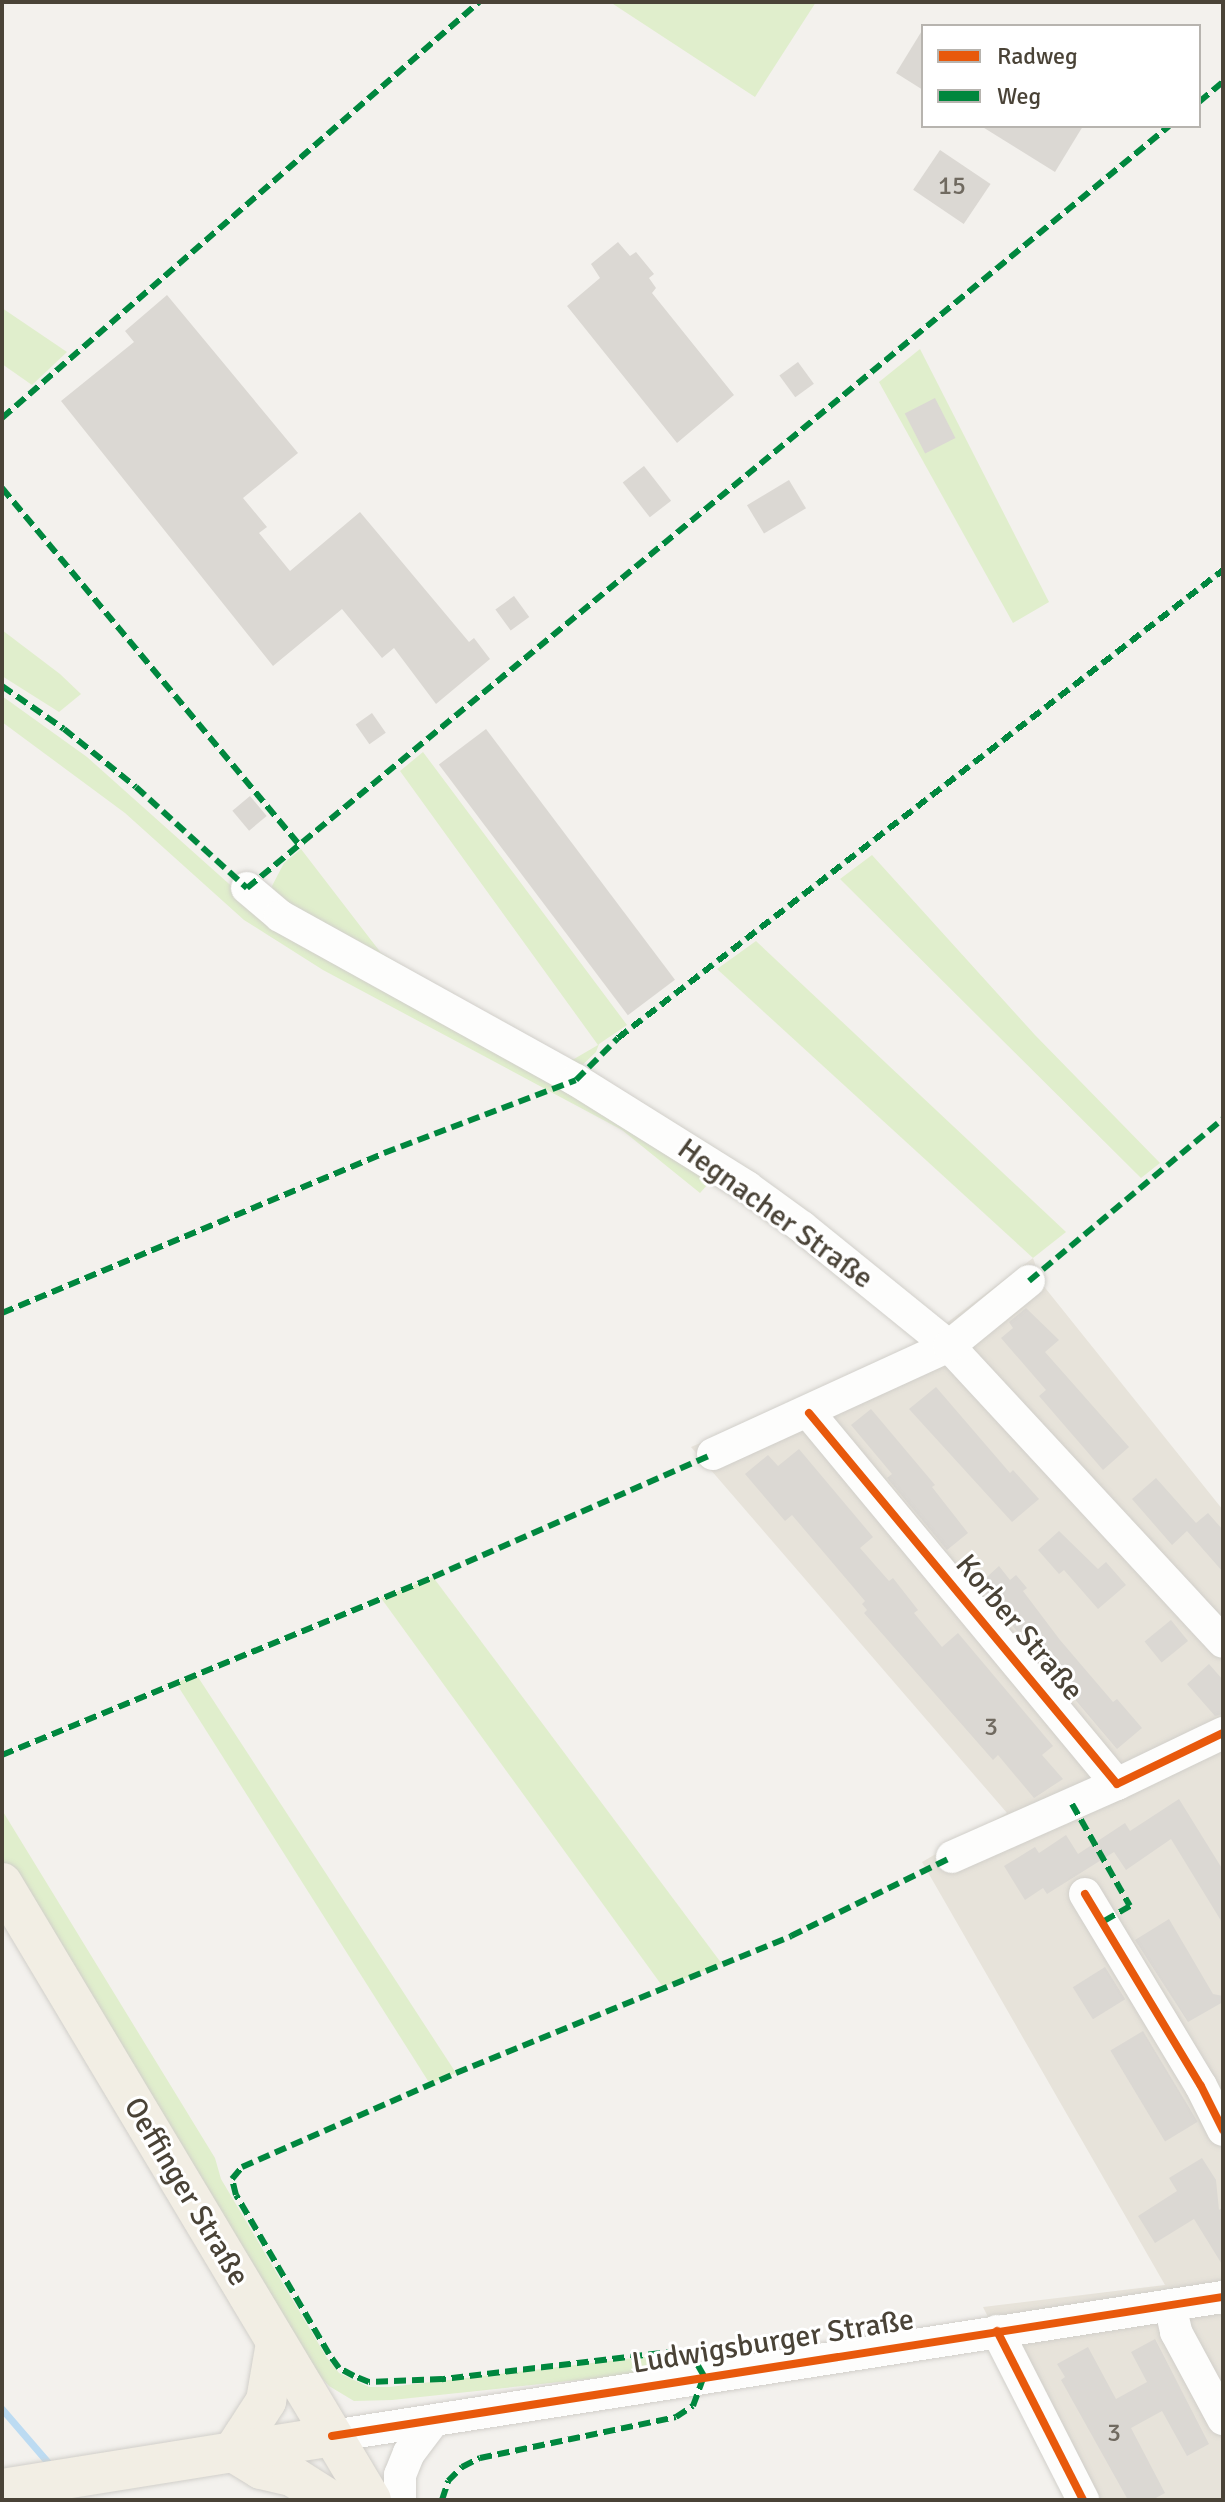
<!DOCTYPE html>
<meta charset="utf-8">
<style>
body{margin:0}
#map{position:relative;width:1225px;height:2502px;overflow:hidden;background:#f3f1ed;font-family:Signika,sans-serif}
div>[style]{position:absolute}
.residential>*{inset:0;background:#e7e3da}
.green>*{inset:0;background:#e0eecc}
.stream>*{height:7px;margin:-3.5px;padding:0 3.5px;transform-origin:3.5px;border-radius:3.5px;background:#bcdbf2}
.building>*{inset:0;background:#dbd8d3;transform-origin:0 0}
.roads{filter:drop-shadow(0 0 2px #d1cfca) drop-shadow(0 0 2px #d1cfca)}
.minor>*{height:32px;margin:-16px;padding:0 16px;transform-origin:16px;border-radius:16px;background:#fdfdfc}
.major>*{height:40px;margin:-20px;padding:0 20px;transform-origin:20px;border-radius:20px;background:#f2eee4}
.quiet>*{height:6px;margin-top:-3px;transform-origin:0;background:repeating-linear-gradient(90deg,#00873e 0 12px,transparent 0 18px)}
.cycleway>*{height:8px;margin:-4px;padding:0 4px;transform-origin:4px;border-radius:4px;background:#e8590c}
span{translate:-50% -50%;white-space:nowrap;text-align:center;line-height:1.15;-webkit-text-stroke:6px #fff;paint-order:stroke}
.number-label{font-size:26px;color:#706a60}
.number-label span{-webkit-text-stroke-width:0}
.street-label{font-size:30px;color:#4a4337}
.frame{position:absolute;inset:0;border:4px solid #4a4337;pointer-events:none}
.legend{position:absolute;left:921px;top:24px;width:280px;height:104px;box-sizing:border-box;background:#fff;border:2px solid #b7b4af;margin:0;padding:10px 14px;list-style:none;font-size:24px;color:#4a4337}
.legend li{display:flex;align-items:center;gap:16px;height:40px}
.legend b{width:40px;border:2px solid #b7b4af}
</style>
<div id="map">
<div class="residential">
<div style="clip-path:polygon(1033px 1258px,1042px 1284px,1223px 1510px,1223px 2500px,1079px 2500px,983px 2307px,1165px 2285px,922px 1862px,1007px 1813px,691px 1447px,923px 1350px,948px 1322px)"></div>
</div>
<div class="green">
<div style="clip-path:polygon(610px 2px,816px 2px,755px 97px)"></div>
<div style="clip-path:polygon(2px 308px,67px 352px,32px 385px,2px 364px)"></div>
<div style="clip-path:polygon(920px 349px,1049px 602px,1013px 623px,879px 382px)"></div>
<div style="clip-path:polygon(2px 630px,60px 674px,81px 694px,59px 712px,2px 676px)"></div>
<div style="clip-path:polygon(2px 696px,87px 757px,265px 916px,718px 1173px,700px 1193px,622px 1130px,323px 970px,244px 920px,125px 813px,2px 722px)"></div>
<div style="clip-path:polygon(423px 752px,627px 1025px,599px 1044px,596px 1052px,576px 1071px,274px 898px,272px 886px,284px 863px,301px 849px,381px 953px,558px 1059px,574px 1059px,598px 1045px,400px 771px)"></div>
<div style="clip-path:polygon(872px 855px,1035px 1035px,1160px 1163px,1141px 1178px,840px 879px)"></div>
<div style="clip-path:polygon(756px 941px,1066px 1232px,1033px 1258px,717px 969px)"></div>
<div style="clip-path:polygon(433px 1577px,722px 1964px,663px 1987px,381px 1598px)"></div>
<div style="clip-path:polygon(196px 1674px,456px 2073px,430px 2084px,176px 1683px)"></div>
<div style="clip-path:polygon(2px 1810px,215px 2158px,221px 2179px,327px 2358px,339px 2373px,369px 2387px,389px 2387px,659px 2355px,682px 2357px,673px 2370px,392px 2400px,354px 2401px,329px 2386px,305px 2359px,2px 1860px)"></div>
</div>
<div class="stream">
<div style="left:2px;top:2409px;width:75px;rotate:49.3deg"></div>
</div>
<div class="building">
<div style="clip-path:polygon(923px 29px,923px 90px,896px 73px)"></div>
<div style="clip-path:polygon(981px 126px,1083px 126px,1055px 172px)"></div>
<div style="left:940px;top:150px;width:61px;height:48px;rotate:34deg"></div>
<div style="clip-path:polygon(618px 242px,630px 256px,636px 252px,654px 274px,649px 278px,656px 288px,652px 293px,734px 395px,677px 443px,567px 306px,600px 278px,591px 264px)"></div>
<div style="clip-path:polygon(167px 295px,298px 453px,243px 498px,267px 527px,259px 533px,290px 571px,360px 512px,469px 642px,474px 638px,490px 659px,436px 704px,394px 648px,382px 658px,342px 609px,273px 666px,61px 401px,134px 342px,125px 331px)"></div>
<div style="left:798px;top:362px;width:27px;height:23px;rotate:54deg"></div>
<div style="left:935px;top:398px;width:45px;height:34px;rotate:63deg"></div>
<div style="left:644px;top:466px;width:44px;height:27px;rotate:52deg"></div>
<div style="left:789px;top:480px;width:33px;height:49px;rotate:59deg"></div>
<div style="left:514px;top:596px;width:26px;height:23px;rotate:54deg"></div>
<div style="left:372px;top:713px;width:24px;height:20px;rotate:55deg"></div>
<div style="left:486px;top:729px;width:314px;height:59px;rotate:53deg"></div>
<div style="left:250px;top:796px;width:26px;height:23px;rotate:50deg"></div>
<div style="clip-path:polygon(1026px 1308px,1059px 1340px,1045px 1352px,1129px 1447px,1103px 1470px,1039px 1396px,1046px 1390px,1001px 1338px,1013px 1328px,1009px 1322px)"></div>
<div style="clip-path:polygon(936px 1387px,1010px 1473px,1013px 1470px,1039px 1499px,1012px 1522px,909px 1409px)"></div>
<div style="clip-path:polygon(871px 1409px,935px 1485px,932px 1487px,968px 1533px,947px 1550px,887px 1478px,892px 1474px,851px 1425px)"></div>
<div style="clip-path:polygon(799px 1449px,873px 1537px,860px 1548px,889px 1581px,893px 1578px,918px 1610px,914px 1613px,942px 1647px,958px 1633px,1053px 1746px,1042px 1755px,1063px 1779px,1034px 1798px,998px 1755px,993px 1760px,864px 1613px,867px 1610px,862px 1604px,865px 1601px,792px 1515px,785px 1521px,745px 1474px,768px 1455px,778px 1466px)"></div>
<div style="clip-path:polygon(1156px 1478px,1196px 1523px,1208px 1513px,1223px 1530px,1223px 1572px,1187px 1531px,1172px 1545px,1132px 1499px)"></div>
<div style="clip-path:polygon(1059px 1531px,1098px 1569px,1106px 1562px,1126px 1585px,1098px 1609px,1064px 1570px,1059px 1574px,1038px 1550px)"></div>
<div style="clip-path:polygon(999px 1566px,1010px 1580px,1016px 1575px,1027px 1588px,1023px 1591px,1060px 1640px,1113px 1702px,1117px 1699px,1142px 1728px,1117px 1749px,978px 1585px)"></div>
<div style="left:1171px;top:1620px;width:27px;height:34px;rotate:51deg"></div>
<div style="clip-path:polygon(1209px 1664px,1223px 1680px,1223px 1714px,1215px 1716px,1187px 1684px)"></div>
<div style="clip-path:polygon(1179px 1799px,1223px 1870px,1223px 1924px,1171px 1839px,1126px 1870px,1114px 1852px,1047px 1894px,1043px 1888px,1025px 1900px,1004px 1866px,1035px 1847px,1039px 1853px,1066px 1835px,1078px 1854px,1125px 1823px,1130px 1831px)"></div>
<div style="clip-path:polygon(1169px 1919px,1213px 1994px,1223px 1996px,1223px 2002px,1188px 2022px,1135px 1940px)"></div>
<div style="left:1105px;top:1967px;width:38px;height:38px;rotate:58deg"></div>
<div style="left:1143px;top:2031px;width:106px;height:38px;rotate:59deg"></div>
<div style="clip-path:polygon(1202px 2158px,1216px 2180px,1219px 2210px,1223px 2207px,1223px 2266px,1194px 2219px,1155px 2243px,1138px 2216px,1177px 2191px,1169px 2178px)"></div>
<div style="clip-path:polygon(1155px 2339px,1209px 2444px,1187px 2456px,1162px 2411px,1131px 2428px,1165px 2493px,1152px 2500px,1128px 2500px,1061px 2380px,1065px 2377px,1057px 2364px,1088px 2347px,1116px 2399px,1147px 2382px,1131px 2352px)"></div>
</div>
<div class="roads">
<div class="minor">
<div style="left:247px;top:888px;width:43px;rotate:40.3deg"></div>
<div style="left:280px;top:916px;width:338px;rotate:29deg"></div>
<div style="left:576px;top:1080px;width:202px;rotate:32deg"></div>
<div style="left:747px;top:1187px;width:68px;rotate:36deg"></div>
<div style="left:802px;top:1227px;width:189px;rotate:39deg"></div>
<div style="left:949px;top:1346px;width:403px;rotate:47.2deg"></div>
<div style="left:809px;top:1413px;width:482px;rotate:50.3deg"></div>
<div style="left:1117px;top:1784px;width:118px;rotate:-25.7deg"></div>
<div style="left:713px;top:1454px;width:260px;rotate:-24.6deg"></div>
<div style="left:949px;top:1346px;width:103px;rotate:-39.1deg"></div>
<div style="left:952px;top:1857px;width:180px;rotate:-23.9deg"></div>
<div style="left:1085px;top:1894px;width:224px;rotate:58.9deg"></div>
<div style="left:1201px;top:2086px;width:49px;rotate:63.4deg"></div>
<div style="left:1170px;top:2305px;width:28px;rotate:77deg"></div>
<div style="left:1176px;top:2332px;width:99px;rotate:61.6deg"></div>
<div style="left:997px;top:2331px;width:190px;rotate:63deg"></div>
<div style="left:332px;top:2436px;width:902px;rotate:-8.87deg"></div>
<div style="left:400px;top:2500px;width:25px;rotate:-90deg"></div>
<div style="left:400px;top:2475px;width:24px;rotate:-68deg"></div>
<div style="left:409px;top:2453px;width:41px;rotate:-52.9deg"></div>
</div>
<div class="major">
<div style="left:2px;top:1883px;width:719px;rotate:59.12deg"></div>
<div style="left:233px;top:2452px;width:61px;rotate:-57.1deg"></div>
<div style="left:266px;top:2401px;width:59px;rotate:-80.2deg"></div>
<div style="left:233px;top:2452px;width:33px;rotate:31deg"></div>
<div style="left:261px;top:2469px;width:32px;rotate:13deg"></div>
<div style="left:292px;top:2476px;width:45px;rotate:32.3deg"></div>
<div style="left:2px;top:2489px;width:334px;rotate:-9.1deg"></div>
</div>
</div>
<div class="quiet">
<div style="left:1199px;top:102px;width:31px;rotate:-40deg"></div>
<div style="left:2px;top:418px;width:633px;rotate:-41.09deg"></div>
<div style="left:2px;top:488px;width:464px;rotate:50.2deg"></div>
<div style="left:2px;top:686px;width:75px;rotate:34.7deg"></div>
<div style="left:64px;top:729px;width:92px;rotate:38.9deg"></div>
<div style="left:136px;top:787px;width:150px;rotate:42.3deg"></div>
<div style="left:247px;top:888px;width:1196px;rotate:-39.57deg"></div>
<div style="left:1029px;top:1281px;width:253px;rotate:-39.9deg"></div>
<div style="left:2px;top:1313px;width:414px;rotate:-22.7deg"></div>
<div style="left:384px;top:1153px;width:205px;rotate:-20.8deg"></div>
<div style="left:576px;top:1080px;width:59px;rotate:-45deg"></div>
<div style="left:618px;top:1038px;width:765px;rotate:-37.72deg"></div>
<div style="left:2px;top:1755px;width:466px;rotate:-22.4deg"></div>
<div style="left:433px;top:1577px;width:306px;rotate:-23.7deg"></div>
<div style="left:1072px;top:1804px;width:117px;rotate:60.4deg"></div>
<div style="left:1130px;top:1906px;width:32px;rotate:150deg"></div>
<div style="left:442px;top:2500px;width:20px;rotate:-72deg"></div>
<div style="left:448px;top:2481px;width:20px;rotate:-45deg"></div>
<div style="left:462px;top:2467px;width:20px;rotate:-27deg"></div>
<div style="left:480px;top:2458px;width:200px;rotate:-11.8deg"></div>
<div style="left:676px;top:2417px;width:20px;rotate:-33deg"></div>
<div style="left:693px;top:2406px;width:32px;rotate:-70deg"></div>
<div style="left:704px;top:2376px;width:22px;rotate:-120deg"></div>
<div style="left:693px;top:2357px;width:16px;rotate:-158deg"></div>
<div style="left:678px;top:2351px;width:238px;rotate:173.2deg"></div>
<div style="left:442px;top:2379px;width:73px;rotate:177.6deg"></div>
<div style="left:369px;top:2382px;width:16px;rotate:-158deg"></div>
<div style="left:354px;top:2376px;width:17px;rotate:-152deg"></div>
<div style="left:339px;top:2368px;width:17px;rotate:-126deg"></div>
<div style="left:329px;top:2354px;width:184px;rotate:-120.3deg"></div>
<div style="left:236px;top:2195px;width:16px;rotate:-104deg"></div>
<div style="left:232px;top:2179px;width:16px;rotate:-50deg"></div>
<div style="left:242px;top:2167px;width:234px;rotate:-23.7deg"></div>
<div style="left:456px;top:2073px;width:362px;rotate:-22.2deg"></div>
<div style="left:791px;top:1936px;width:179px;rotate:-26.1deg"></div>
</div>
<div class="cycleway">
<div style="left:809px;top:1413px;width:482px;rotate:50.3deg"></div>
<div style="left:1117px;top:1784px;width:118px;rotate:-25.7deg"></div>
<div style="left:1085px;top:1894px;width:224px;rotate:58.9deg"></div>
<div style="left:1201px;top:2086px;width:49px;rotate:63.4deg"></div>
<div style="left:997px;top:2331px;width:190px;rotate:63deg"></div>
<div style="left:332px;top:2436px;width:902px;rotate:-8.87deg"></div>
</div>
<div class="number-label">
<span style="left:952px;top:187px">15</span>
<span style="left:991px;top:1728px">3</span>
<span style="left:1114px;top:2434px">3</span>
</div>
<div class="street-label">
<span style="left:775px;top:1214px;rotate:36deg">Hegnacher Straße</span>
<span style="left:1019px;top:1628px;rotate:50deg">Korber Straße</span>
<span style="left:186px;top:2192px;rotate:59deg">Oeffinger Straße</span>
<span style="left:773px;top:2342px;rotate:-9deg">Ludwigsburger Straße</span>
</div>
<div class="frame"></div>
<ul class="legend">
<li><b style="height:10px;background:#e8590c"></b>Radweg</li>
<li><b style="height:10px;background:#00873e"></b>Weg</li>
</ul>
</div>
